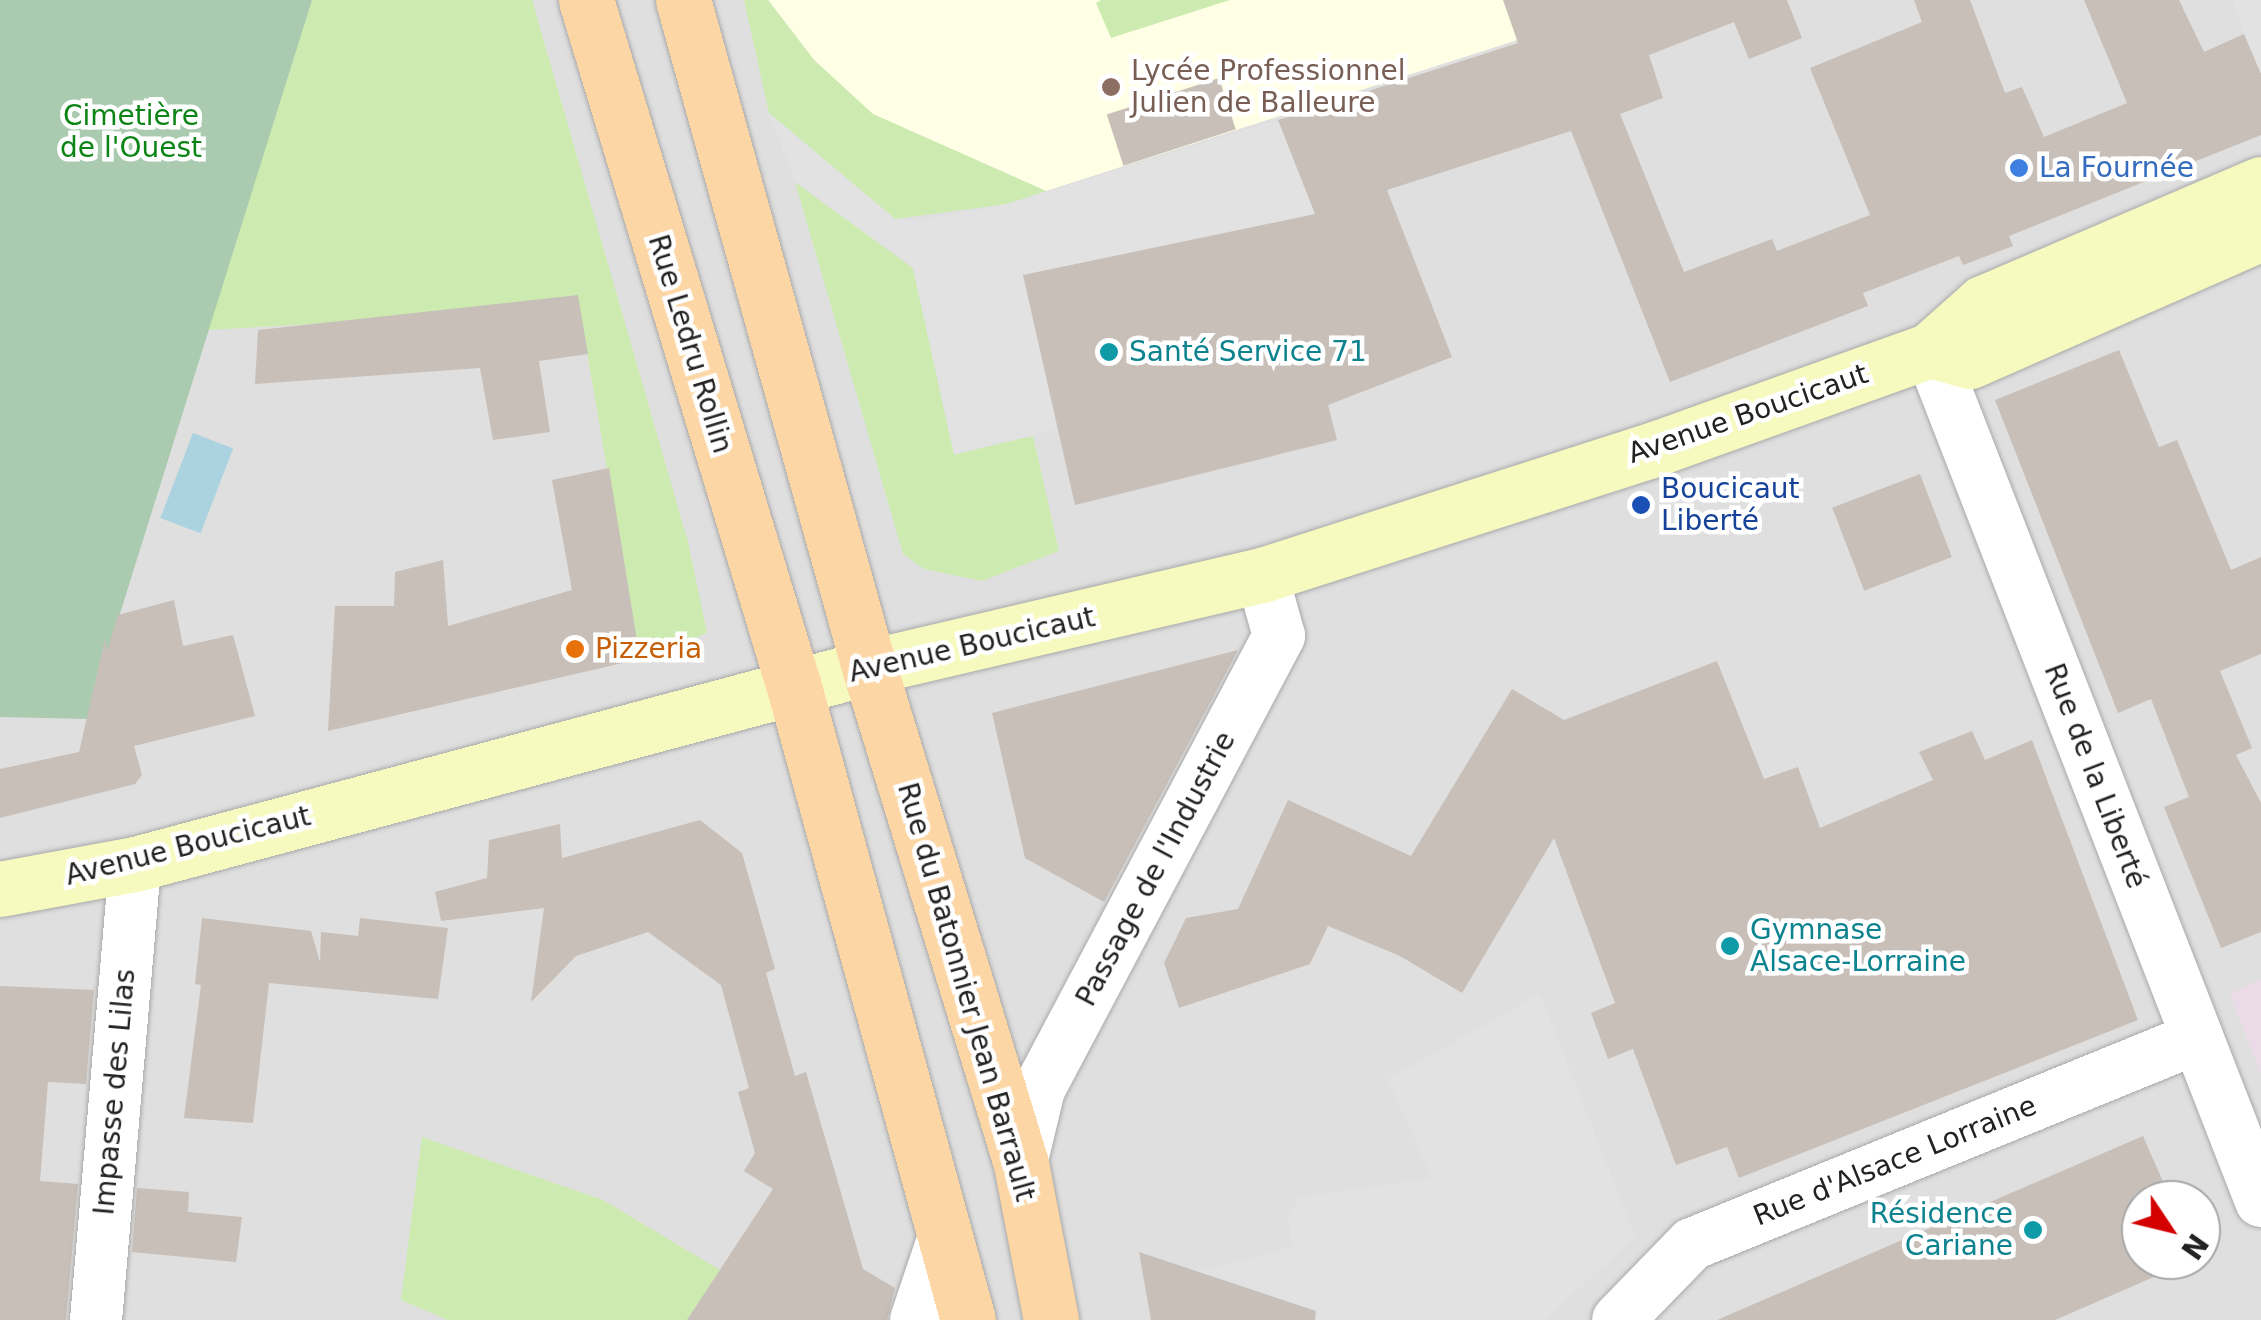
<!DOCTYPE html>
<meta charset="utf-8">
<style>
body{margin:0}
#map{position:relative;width:2261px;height:1320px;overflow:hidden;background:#f2efe9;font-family:"DejaVu Sans",sans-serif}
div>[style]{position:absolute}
.residential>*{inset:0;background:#e0dfdf}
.industrial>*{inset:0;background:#ebdbe8}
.education>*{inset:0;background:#ffffe5}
.grass>*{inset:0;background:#cdebb0}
.cemetery>*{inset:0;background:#aacbaf}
.parking>*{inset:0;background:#e2e2e2}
.water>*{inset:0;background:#aad3df;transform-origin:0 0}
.building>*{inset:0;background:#c7bfb8;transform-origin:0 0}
.roads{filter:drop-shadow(0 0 2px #a9a9a9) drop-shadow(0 0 2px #a9a9a9)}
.minor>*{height:52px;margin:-26px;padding:0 26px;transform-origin:26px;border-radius:26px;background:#fff}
.secondary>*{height:55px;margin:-27.5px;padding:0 27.5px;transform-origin:27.5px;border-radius:27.5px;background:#f7fabf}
.primary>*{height:55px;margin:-27.5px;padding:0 27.5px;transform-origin:27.5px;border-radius:27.5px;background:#fcd6a4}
.dots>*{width:28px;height:28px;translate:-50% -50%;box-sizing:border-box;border:5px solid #fff;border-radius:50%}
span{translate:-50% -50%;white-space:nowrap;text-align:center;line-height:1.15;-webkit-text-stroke:9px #fff;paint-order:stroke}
.education-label{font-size:28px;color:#785e54}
.left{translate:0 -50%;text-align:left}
.park-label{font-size:28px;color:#0c8416}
.shop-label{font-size:28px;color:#366cbe}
.street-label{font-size:28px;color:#222}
.culture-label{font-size:28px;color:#0d838f}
.right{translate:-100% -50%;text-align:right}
.transit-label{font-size:28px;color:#164399}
.food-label{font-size:28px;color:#c56008}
.north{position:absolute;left:2121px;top:1180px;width:100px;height:100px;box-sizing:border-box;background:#fff;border:2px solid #a7a7a7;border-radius:50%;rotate:125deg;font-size:28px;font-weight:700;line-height:40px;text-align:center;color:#222}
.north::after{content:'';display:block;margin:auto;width:35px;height:45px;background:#d40000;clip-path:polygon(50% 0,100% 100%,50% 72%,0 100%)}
</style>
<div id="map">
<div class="residential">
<div style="clip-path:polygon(evenodd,0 0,2261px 0,2261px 1320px,0 1320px,0 0,2141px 1200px,2201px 1200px,2201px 1260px,2141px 1260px,2141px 1200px)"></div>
</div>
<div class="industrial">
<div style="clip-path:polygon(2261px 979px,2261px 1074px,2230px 994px)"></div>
</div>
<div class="education">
<div style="clip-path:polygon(768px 0,1642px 0,1046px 191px,872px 114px,814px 60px)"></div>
</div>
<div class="grass">
<div style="clip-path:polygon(312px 0,532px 0,688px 542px,707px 633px,640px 659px,577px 295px,400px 319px,207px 330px)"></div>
<div style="clip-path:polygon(744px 0,768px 0,814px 60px,873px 114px,1046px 191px,1007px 204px,895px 219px,769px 113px)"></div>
<div style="clip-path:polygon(1101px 0,1230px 0,1111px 38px,1096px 3px)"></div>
<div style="clip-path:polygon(795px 182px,913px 268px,954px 454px,1033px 436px,1059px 551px,982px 581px,924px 569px,903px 554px)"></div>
<div style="clip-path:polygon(422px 1137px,603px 1200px,720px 1270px,687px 1320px,448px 1320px,401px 1300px)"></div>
</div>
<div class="cemetery">
<div style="clip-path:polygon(0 0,312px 0,87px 719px,0 717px)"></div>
</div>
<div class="parking">
<div style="clip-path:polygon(2233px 0,2261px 0,2261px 74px,2244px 34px)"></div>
<div style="clip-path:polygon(769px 113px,895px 219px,913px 222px,1007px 204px,1278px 120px,1317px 218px,1023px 275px,1057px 429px,954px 455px,913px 268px,795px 182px)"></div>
<div style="clip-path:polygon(1540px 994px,1635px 1236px,1545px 1320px,1237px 1320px,1197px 1272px,1292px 1247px,1288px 1216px,1300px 1197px,1432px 1178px,1388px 1079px)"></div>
</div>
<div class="water">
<div style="left:193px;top:433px;width:43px;height:91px;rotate:21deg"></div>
</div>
<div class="building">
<div style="clip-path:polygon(1503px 0,1787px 0,1802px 38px,1749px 59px,1734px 22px,1649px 55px,1663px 98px,1620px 114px,1684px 272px,1772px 239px,1777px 251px,1870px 215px,1810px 68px,1922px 22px,1914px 0,1970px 0,2005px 93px,2022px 87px,2044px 137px,2127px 103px,2084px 0,2179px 0,2204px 52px,2244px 34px,2261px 74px,2261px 135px,2009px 236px,2013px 246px,1963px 265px,1959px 256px,1863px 293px,1868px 306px,1670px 382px,1571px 131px,1387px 190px,1452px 357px,1328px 405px,1337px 440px,1075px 505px,1023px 275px,1315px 214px,1278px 120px,1518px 43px)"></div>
<div style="left:1219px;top:78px;width:54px;height:118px;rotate:72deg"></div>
<div style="clip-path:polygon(578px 295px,588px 354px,539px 361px,550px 432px,493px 440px,480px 368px,255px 384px,258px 330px)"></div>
<div style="clip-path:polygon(2119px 350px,2159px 447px,2177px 440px,2231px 570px,2261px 557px,2261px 654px,2220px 671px,2252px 748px,2236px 755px,2261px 803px,2261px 932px,2221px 948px,2164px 807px,2189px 797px,2151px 699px,2118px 713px,1995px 400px)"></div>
<div style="clip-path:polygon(609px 468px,640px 659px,328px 731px,335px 606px,394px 606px,395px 572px,443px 560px,448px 626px,572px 590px,552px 480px)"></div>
<div style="left:1920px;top:474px;width:89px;height:94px;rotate:69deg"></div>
<div style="clip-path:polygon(174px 600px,183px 646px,233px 635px,255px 716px,134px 746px,142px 775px,135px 784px,0 818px,0 769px,79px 752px,105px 639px,107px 651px,118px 615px)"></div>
<div style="clip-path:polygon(1238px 650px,1104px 902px,1025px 858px,992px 713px)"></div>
<div style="clip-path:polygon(1717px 661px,1764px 779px,1798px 767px,1820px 828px,1933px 780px,1919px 752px,1972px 731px,1985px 760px,2032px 740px,2138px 1020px,1739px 1178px,1727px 1147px,1676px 1165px,1633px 1049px,1608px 1059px,1591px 1013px,1615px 1003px,1554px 838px,1462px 993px,1400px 956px,1328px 926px,1310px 964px,1179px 1008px,1164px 963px,1186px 918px,1238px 909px,1288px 800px,1411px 856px,1512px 689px,1564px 720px)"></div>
<div style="clip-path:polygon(700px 820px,742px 853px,775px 969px,766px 973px,795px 1076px,806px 1072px,863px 1269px,895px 1288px,887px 1320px,687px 1320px,773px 1189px,744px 1171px,755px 1153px,738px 1092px,749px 1088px,721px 985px,648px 932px,576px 956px,531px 1002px,544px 908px,441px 921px,435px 892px,487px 878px,489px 840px,560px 824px,562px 858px)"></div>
<div style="clip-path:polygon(202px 918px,311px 931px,320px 962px,321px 932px,358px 936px,360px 918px,448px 928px,438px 999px,269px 983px,253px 1123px,184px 1118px,201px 985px,195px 984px)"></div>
<div style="clip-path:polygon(0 986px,94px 990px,86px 1084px,48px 1082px,40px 1181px,78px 1184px,66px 1320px,0 1320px)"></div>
<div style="clip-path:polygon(2143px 1136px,2171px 1200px,2141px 1200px,2141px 1260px,2193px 1260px,2055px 1320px,1717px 1320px)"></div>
<div style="clip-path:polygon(137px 1188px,189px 1192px,188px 1212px,242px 1217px,236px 1262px,132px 1252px)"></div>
<div style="clip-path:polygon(1139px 1252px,1316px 1311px,1315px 1320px,1151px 1320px)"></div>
</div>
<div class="roads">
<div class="minor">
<div style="left:1930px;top:350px;width:913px;rotate:68.75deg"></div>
<div style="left:1021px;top:1164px;width:77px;rotate:-76.5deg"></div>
<div style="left:1039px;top:1089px;width:513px;rotate:-62.09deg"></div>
<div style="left:1279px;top:636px;width:63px;rotate:-105.6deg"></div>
<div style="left:96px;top:1320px;width:458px;rotate:-85.1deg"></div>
<div style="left:916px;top:1320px;width:91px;rotate:-71.4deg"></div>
<div style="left:1618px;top:1320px;width:106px;rotate:-45.8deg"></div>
<div style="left:1692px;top:1244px;width:545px;rotate:-22.19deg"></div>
</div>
<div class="secondary">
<div style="left:1930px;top:350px;width:41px;rotate:15.4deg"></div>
<div style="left:1970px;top:361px;width:318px;rotate:-23.7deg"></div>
<div style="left:0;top:889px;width:137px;rotate:-10.5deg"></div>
<div style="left:135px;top:864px;width:760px;rotate:-15.02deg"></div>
<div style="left:869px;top:667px;width:404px;rotate:-13.2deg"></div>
<div style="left:1262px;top:575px;width:415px;rotate:-17.8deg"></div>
<div style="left:1657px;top:448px;width:290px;rotate:-19.7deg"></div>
<div style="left:1930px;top:350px;width:71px;rotate:-41.6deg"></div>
<div style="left:1983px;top:303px;width:302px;rotate:-23.2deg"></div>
</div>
<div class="primary">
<div style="left:586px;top:0;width:718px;rotate:73.16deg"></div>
<div style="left:794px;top:687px;width:656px;rotate:74.63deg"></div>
<div style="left:683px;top:0;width:692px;rotate:74.42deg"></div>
<div style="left:869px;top:667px;width:520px;rotate:72.99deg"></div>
<div style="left:1021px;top:1164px;width:159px;rotate:79.1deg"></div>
</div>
</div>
<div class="dots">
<div style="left:1111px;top:87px;background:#8d6e63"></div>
<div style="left:2019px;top:168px;background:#3f7fe0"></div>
<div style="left:1109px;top:352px;background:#0f9aa8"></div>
<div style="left:1641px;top:505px;background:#1a4fb4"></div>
<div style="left:575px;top:649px;background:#e8710a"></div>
<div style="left:1730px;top:946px;background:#0f9aa8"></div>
<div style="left:2033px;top:1230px;background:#0f9aa8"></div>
</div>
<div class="education-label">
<span class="left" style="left:1131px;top:87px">Lycée Professionnel<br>Julien de Balleure</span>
</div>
<div class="park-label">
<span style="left:131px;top:132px">Cimetière<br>de l'Ouest</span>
</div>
<div class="shop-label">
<span class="left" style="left:2039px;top:168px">La Fournée</span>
</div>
<div class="street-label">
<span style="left:690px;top:344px;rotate:73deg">Rue Ledru Rollin</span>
<span style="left:1748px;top:414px;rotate:-19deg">Avenue Boucicaut</span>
<span style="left:972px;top:645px;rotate:-13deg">Avenue Boucicaut</span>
<span style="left:2095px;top:776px;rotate:69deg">Rue de la Liberté</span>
<span style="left:188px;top:846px;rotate:-14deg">Avenue Boucicaut</span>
<span style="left:1156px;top:869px;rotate:-62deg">Passage de l'Industrie</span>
<span style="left:966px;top:992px;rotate:74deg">Rue du Batonnier Jean Barrault</span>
<span style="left:115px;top:1092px;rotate:-85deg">Impasse des Lilas</span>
<span style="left:1895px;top:1161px;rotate:-22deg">Rue d'Alsace Lorraine</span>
</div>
<div class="culture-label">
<span class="left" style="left:1129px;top:352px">Santé Service 71</span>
<span class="left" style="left:1750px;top:946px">Gymnase<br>Alsace-Lorraine</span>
<span class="right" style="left:2013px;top:1230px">Résidence<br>Cariane</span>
</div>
<div class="transit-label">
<span class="left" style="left:1661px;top:505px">Boucicaut<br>Liberté</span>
</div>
<div class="food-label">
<span class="left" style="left:595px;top:649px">Pizzeria</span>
</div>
<div class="north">N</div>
</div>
